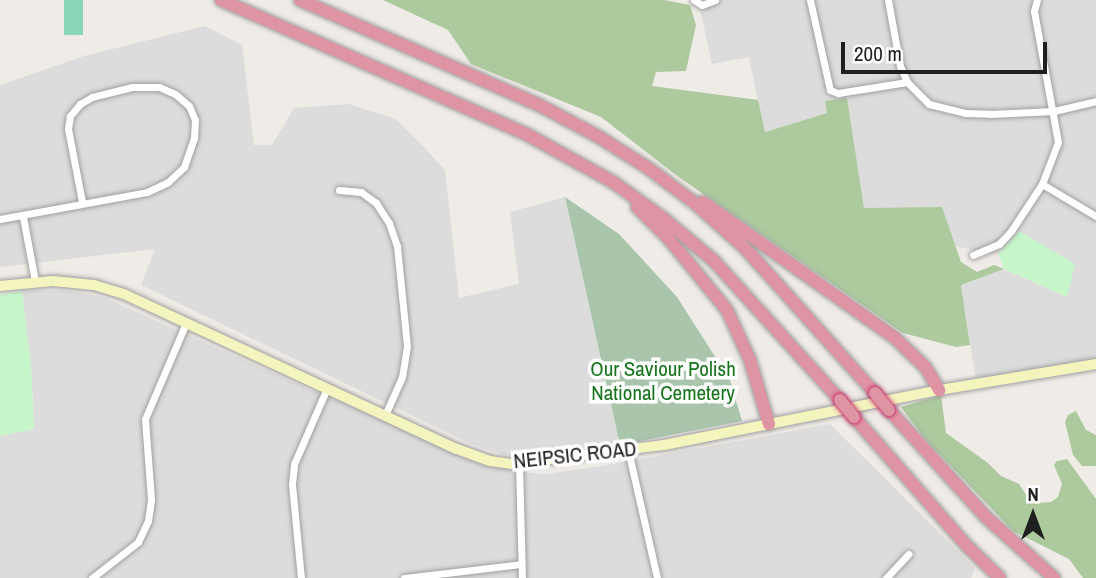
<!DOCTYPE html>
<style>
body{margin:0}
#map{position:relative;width:1096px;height:578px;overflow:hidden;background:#efebe6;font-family:"Archivo Narrow",sans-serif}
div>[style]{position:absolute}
.residential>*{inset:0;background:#dddcdc}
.forest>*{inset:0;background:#acca9e}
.cemetery>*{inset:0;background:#a9c6ac}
.park>*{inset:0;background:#c6f5c9}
.pitch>*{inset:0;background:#8ad7b7;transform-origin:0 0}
.roads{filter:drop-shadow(0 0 2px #a0a0a0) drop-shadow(0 0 2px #a0a0a0)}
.street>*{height:7px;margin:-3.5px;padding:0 3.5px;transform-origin:3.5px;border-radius:3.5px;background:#fff}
.secondary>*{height:10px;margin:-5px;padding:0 5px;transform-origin:5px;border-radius:5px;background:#f3f4be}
.highway>*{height:12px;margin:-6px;padding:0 6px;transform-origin:6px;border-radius:6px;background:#df94a4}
.bridges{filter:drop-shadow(0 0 2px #cc336d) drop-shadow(0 0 2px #cc336d)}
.highway-bridge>*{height:12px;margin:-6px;padding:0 6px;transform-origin:6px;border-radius:6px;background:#df94a4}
span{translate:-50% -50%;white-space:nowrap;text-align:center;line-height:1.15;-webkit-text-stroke:7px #fff;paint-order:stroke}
.park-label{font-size:21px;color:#15741a}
.street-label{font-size:21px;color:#1f1f1f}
.north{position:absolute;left:998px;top:480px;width:70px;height:70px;-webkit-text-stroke:5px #fff;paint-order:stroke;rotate:0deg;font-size:19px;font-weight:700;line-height:28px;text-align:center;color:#1f1f1f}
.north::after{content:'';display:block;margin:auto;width:24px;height:32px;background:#1f1f1f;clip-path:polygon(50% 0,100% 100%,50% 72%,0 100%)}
.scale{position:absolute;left:841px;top:42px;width:206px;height:32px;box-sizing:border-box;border:4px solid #1f1f1f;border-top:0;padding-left:9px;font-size:21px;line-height:24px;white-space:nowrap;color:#1f1f1f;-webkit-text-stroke:5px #fff;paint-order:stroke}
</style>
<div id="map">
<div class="residential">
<div style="clip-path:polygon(698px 0,1096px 0,1096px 359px,976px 380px,961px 285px,1004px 269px,1067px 297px,1009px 245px,998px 254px,953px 246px,942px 207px,864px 209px,847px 99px,825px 101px,827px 113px,764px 132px,749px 57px,712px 64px)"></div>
<div style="clip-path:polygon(205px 26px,242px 45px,254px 145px,272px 145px,294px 108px,349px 104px,396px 119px,423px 146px,445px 170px,459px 298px,519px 284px,510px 212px,565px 197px,620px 445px,536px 457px,505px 455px,471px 444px,141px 285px,155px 249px,0 267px,0 85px,84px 56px)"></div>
<div style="clip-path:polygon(62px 290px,103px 297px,311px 390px,519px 472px,546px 474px,607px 465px,830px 424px,975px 568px,971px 578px,0 578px,0 436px,34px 429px,31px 365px,22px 291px)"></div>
</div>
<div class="forest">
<div style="clip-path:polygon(383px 0,664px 0,690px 5px,696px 25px,686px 71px,656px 72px,652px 86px,758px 100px,765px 132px,827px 113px,825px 101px,847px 98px,864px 208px,942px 207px,961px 262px,977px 272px,994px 265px,1004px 269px,961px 285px,970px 345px,956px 347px,903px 333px,676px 175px,601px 117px,471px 64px,448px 30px)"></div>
<div style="clip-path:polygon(941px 395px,946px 433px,988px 463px,1001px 476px,1019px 484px,1029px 499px,1037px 503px,1051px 502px,1058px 497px,1062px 484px,1054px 465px,1057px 461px,1067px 459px,1096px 499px,1096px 578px,1083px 578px,1069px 559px,1013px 531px,924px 438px,901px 407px)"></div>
<div style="clip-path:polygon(1076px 411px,1086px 430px,1096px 435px,1096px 466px,1082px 466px,1073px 455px,1065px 422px,1068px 415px)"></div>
</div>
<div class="cemetery">
<div style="clip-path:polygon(565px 197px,619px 234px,677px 297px,730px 380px,742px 421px,620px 445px)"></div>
</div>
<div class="park">
<div style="clip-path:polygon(1019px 231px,1075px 264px,1067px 297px,1004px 269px,998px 254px)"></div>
<div style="clip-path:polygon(22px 291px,31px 365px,34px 429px,0 436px,0 295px)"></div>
</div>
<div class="pitch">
<div style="left:64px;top:0;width:19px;height:35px"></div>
</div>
<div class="roads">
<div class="street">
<div style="left:694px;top:0;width:9px;rotate:32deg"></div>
<div style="left:702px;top:5px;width:14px;rotate:-21deg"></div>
<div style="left:810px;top:0;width:92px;rotate:77.5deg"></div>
<div style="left:830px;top:90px;width:9px;rotate:21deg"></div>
<div style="left:838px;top:93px;width:70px;rotate:-9.1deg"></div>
<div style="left:888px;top:0;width:67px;rotate:79.7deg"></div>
<div style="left:900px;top:66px;width:17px;rotate:66deg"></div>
<div style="left:907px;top:82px;width:31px;rotate:45deg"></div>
<div style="left:929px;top:104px;width:37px;rotate:14deg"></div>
<div style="left:965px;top:113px;width:25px;rotate:2deg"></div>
<div style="left:990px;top:114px;width:64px;rotate:-2.7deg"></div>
<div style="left:1054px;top:111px;width:43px;rotate:-13.4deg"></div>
<div style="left:1042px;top:184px;width:63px;rotate:30.7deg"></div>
<div style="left:339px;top:190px;width:22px;rotate:5deg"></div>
<div style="left:361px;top:192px;width:19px;rotate:36deg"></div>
<div style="left:376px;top:203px;width:24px;rotate:57deg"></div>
<div style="left:389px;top:223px;width:24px;rotate:71deg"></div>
<div style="left:397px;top:246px;width:100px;rotate:84.3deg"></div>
<div style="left:407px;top:346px;width:31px;rotate:99deg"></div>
<div style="left:402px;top:377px;width:42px;rotate:114.1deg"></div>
<div style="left:23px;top:217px;width:65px;rotate:79.4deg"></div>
<div style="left:0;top:219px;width:149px;rotate:-10.4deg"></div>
<div style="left:147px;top:192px;width:23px;rotate:-25deg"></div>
<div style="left:168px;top:182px;width:22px;rotate:-43deg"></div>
<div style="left:184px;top:167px;width:31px;rotate:-71deg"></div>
<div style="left:194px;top:138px;width:18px;rotate:-87deg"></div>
<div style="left:195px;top:120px;width:15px;rotate:-113deg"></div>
<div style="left:189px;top:106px;width:18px;rotate:-139deg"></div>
<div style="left:175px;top:94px;width:17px;rotate:-156deg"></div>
<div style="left:159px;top:87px;width:27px;rotate:180deg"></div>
<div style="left:132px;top:87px;width:41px;rotate:166deg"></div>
<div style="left:92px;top:97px;width:14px;rotate:150deg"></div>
<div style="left:80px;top:104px;width:16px;rotate:130deg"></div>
<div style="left:70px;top:116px;width:13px;rotate:99deg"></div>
<div style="left:68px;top:129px;width:74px;rotate:79.1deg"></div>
<div style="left:973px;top:255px;width:28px;rotate:-23deg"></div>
<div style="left:999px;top:244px;width:18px;rotate:-47deg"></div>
<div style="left:1011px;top:231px;width:56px;rotate:-56.6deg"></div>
<div style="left:1042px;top:184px;width:45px;rotate:-69.1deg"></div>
<div style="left:1058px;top:142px;width:133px;rotate:-100.4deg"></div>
<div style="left:1034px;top:11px;width:11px;rotate:-75deg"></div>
<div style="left:628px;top:450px;width:131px;rotate:77.2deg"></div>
<div style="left:519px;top:464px;width:114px;rotate:88.5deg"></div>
<div style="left:92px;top:578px;width:58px;rotate:-38deg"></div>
<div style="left:138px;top:542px;width:23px;rotate:-65deg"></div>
<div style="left:148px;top:521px;width:22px;rotate:-82deg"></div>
<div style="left:151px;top:499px;width:80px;rotate:-94.3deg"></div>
<div style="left:145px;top:419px;width:104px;rotate:-66.9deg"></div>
<div style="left:301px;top:578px;width:94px;rotate:-95.5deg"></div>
<div style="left:292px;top:484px;width:20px;rotate:-84deg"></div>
<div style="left:294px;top:464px;width:83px;rotate:-66.5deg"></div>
<div style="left:404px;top:578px;width:118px;rotate:-6.8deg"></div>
<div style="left:886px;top:578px;width:33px;rotate:-47deg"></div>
</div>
<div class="secondary">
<div style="left:0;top:286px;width:53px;rotate:-5.4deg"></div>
<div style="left:53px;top:281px;width:41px;rotate:5.6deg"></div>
<div style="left:94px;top:285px;width:31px;rotate:17deg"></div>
<div style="left:124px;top:294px;width:367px;rotate:25deg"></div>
<div style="left:457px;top:449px;width:35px;rotate:20deg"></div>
<div style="left:490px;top:461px;width:21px;rotate:8deg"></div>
<div style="left:511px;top:464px;width:154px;rotate:-7.1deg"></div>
<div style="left:664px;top:445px;width:280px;rotate:-11.3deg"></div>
<div style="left:939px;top:390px;width:159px;rotate:-9.4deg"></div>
</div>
<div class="highway">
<div style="left:221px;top:0;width:335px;rotate:23.7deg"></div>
<div style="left:528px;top:135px;width:97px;rotate:28.9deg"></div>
<div style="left:613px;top:182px;width:62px;rotate:35.8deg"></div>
<div style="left:663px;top:218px;width:67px;rotate:40.1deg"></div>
<div style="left:714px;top:261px;width:188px;rotate:47.8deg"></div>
<div style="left:300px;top:0;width:261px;rotate:23.7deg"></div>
<div style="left:539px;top:105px;width:68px;rotate:28.1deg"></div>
<div style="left:599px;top:137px;width:58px;rotate:32.3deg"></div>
<div style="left:648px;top:168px;width:60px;rotate:36.9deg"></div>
<div style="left:696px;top:204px;width:64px;rotate:41.9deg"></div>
<div style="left:744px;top:247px;width:196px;rotate:48.1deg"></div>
<div style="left:703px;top:202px;width:234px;rotate:35.3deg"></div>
<div style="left:894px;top:337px;width:45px;rotate:44.1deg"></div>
<div style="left:926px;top:368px;width:26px;rotate:59deg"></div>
<div style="left:637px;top:207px;width:45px;rotate:45deg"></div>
<div style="left:669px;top:239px;width:92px;rotate:50.8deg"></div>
<div style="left:727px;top:310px;width:55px;rotate:65.3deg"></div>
<div style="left:750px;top:360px;width:67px;rotate:73.5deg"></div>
<div style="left:889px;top:410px;width:146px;rotate:47.8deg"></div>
<div style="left:987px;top:518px;width:90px;rotate:41.8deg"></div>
<div style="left:854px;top:417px;width:170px;rotate:48.8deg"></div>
<div style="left:966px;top:545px;width:47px;rotate:44.1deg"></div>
</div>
</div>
<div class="bridges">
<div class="highway-bridge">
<div style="left:875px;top:393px;width:22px;rotate:51deg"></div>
<div style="left:840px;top:400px;width:22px;rotate:51deg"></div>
</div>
</div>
<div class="park-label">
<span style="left:663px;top:381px">Our Saviour Polish<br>National Cemetery</span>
</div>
<div class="street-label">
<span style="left:575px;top:455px;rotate:-6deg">NEIPSIC ROAD</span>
</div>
<div class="north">N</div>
<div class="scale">200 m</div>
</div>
